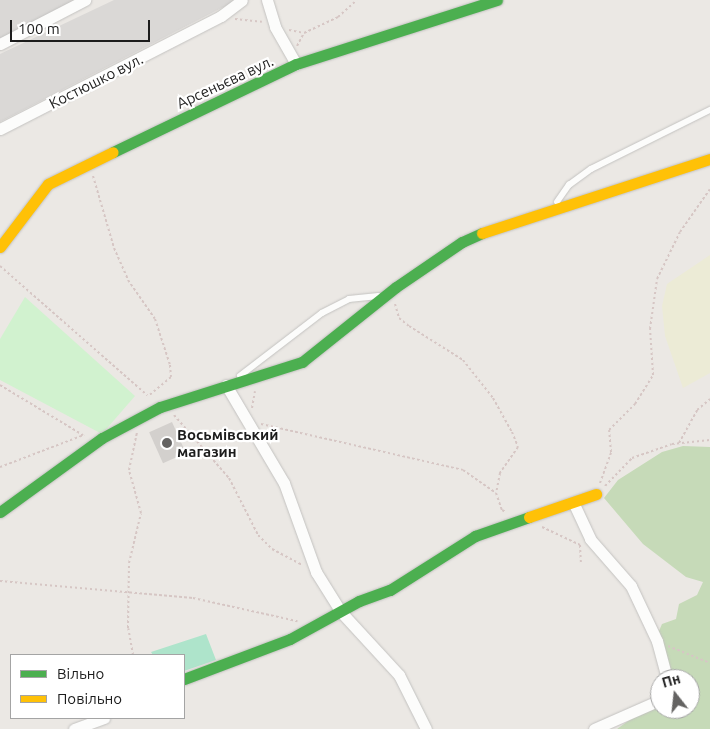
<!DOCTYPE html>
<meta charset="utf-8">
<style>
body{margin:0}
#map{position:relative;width:710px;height:729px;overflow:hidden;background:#ebe8e4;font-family:Ubuntu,sans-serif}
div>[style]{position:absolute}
.residential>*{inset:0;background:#dad8d6}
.farmland>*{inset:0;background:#ecebd6}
.forest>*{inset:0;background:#c6dab8}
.park>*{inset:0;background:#d1f2cf}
.pitch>*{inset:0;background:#aee4cb}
.building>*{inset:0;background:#d3d0cd;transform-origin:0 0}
.path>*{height:2px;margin-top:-1px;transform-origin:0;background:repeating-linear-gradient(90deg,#d6c6c4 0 2.5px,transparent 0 5px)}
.roads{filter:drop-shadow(0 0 1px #c3c2c0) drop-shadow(0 0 1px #c3c2c0)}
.lane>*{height:5.5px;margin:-2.75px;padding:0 2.75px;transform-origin:2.75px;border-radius:2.75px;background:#fcfcfb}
.street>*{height:11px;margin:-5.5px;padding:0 5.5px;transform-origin:5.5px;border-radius:5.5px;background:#fcfcfb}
.fast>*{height:11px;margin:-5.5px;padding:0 5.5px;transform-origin:5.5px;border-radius:5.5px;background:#4caf50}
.slow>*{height:11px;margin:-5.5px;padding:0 5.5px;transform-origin:5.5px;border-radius:5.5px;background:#ffc107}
.dots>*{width:14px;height:14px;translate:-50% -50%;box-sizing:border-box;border:2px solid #fff;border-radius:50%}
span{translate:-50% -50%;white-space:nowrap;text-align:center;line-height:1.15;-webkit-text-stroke:4.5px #fff;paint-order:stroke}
.street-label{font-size:15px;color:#1c1c1c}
.poi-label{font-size:15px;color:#1c1c1c;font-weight:700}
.left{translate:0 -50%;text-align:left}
.legend{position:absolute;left:10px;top:654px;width:175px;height:65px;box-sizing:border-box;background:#fff;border:1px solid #a4a4a4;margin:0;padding:6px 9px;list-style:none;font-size:15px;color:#1c1c1c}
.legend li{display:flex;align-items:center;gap:10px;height:25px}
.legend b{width:25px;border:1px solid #a4a4a4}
.north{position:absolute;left:650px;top:669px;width:50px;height:50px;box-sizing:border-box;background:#fff;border:1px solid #a4a4a4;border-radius:50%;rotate:344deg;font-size:14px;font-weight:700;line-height:20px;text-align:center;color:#1c1c1c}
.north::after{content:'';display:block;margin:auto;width:18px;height:22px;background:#646362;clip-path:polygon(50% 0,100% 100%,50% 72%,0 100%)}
.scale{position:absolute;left:10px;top:20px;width:140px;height:22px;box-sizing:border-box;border:2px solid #1c1c1c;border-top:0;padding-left:6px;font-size:15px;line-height:18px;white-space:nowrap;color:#1c1c1c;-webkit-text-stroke:4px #fff;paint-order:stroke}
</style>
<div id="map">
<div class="residential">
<div style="clip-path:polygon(0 0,77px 0,0 40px)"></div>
<div style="clip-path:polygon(114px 0,237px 0,0 122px,0 54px)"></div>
</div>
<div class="farmland">
<div style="clip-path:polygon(710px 255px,710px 373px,683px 388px,665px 336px,662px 306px,667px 284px)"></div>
</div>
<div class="forest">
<div style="clip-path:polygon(683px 446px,710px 447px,710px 729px,617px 729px,660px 698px,660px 709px,690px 709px,690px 679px,671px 679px,659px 631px,662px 624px,676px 619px,679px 604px,697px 595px,703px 582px,686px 577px,643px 544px,604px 498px,618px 480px,662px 452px)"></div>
</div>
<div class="park">
<div style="clip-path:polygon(25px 297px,135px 396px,102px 434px,0 380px,0 339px)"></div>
</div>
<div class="pitch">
<div style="clip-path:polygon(206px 634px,216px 660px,184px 671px,184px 655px,153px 655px,151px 652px)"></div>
</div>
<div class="building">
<div style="left:172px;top:422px;width:34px;height:25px;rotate:66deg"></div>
</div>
<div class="path">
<div style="left:235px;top:19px;width:27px;rotate:6deg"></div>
<div style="left:289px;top:30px;width:15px;rotate:11deg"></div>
<div style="left:297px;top:46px;width:15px;rotate:-62deg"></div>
<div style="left:304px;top:33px;width:38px;rotate:-25deg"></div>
<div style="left:338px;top:17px;width:25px;rotate:-42deg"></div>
<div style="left:93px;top:176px;width:75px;rotate:73.7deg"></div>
<div style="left:114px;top:248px;width:35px;rotate:66deg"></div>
<div style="left:128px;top:280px;width:47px;rotate:55.3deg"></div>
<div style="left:155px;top:319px;width:48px;rotate:71.9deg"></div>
<div style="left:170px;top:365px;width:12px;rotate:85deg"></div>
<div style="left:171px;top:377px;width:30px;rotate:140deg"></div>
<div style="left:0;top:266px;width:196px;rotate:41.3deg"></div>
<div style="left:395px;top:304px;width:15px;rotate:74deg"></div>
<div style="left:399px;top:318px;width:13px;rotate:39deg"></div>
<div style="left:409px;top:326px;width:64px;rotate:32.2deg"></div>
<div style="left:463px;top:360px;width:48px;rotate:51.7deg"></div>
<div style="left:493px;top:398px;width:39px;rotate:61deg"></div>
<div style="left:512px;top:432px;width:16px;rotate:68deg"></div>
<div style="left:518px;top:447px;width:32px;rotate:125deg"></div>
<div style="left:500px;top:473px;width:20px;rotate:101deg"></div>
<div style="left:496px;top:493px;width:18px;rotate:71deg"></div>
<div style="left:502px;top:510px;width:4px;rotate:27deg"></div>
<div style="left:0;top:385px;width:97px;rotate:31.1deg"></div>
<div style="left:252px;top:408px;width:17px;rotate:-80deg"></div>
<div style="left:174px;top:415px;width:84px;rotate:48.9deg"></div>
<div style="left:229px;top:478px;width:64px;rotate:63deg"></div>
<div style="left:258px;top:535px;width:20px;rotate:45deg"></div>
<div style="left:272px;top:549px;width:34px;rotate:28deg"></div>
<div style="left:261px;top:424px;width:207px;rotate:12.8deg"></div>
<div style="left:463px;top:470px;width:40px;rotate:34.9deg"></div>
<div style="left:679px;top:443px;width:38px;rotate:-61deg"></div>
<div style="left:697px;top:410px;width:17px;rotate:-40deg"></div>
<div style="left:0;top:467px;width:90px;rotate:-20.9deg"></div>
<div style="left:600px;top:483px;width:33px;rotate:-70deg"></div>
<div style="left:611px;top:452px;width:22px;rotate:-95deg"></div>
<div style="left:609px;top:430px;width:37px;rotate:-45deg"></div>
<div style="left:635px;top:404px;width:34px;rotate:-58deg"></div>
<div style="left:653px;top:375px;width:46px;rotate:-93.7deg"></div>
<div style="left:650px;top:329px;width:50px;rotate:-82deg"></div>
<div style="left:657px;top:279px;width:52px;rotate:-63.9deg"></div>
<div style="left:680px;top:232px;width:52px;rotate:-55.1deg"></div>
<div style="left:605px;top:486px;width:39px;rotate:-46deg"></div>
<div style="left:632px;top:458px;width:42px;rotate:-19.3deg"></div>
<div style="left:672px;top:444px;width:38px;rotate:-6deg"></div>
<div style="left:542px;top:527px;width:42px;rotate:25.3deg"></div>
<div style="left:580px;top:545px;width:18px;rotate:87deg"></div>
<div style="left:0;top:581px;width:194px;rotate:5deg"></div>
<div style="left:193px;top:598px;width:107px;rotate:12.5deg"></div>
<div style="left:668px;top:646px;width:45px;rotate:22deg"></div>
<div style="left:133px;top:655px;width:27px;rotate:-100deg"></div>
<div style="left:128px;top:628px;width:65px;rotate:-89.1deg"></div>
<div style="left:129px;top:563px;width:51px;rotate:-76.5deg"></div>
<div style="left:141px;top:513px;width:45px;rotate:-105.6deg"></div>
<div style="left:129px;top:470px;width:38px;rotate:-78deg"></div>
</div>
<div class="roads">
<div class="lane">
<div style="left:557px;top:202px;width:21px;rotate:-55deg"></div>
<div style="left:569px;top:185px;width:27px;rotate:-36deg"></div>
<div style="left:591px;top:169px;width:133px;rotate:-26.4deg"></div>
<div style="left:240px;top:376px;width:103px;rotate:-37.5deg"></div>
<div style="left:322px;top:313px;width:30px;rotate:-27deg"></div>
<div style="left:349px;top:299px;width:29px;rotate:-6deg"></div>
</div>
<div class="street">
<div style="left:267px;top:0;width:28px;rotate:73deg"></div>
<div style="left:275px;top:27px;width:43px;rotate:60.4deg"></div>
<div style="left:0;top:44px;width:96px;rotate:-27.4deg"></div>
<div style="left:0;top:129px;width:248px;rotate:-27.1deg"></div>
<div style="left:221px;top:16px;width:26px;rotate:-37deg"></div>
<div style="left:226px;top:385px;width:114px;rotate:59.4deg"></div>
<div style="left:284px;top:483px;width:95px;rotate:70.2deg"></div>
<div style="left:316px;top:572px;width:47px;rotate:58deg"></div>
<div style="left:341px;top:612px;width:86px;rotate:47.4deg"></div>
<div style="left:399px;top:675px;width:60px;rotate:63.4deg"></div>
<div style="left:574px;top:504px;width:38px;rotate:65deg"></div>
<div style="left:590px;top:539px;width:62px;rotate:48.9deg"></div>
<div style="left:631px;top:586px;width:61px;rotate:64.7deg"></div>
<div style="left:657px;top:641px;width:39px;rotate:75deg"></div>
<div style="left:74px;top:729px;width:32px;rotate:-20deg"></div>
<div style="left:594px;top:729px;width:72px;rotate:-23.7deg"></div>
</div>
<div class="fast">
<div style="left:113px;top:152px;width:203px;rotate:-25.7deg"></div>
<div style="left:296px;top:64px;width:211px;rotate:-17.7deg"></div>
<div style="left:0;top:512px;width:126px;rotate:-36deg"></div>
<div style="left:102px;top:438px;width:66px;rotate:-28.1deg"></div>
<div style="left:160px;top:407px;width:149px;rotate:-17.6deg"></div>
<div style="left:302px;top:362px;width:120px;rotate:-38.6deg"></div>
<div style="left:396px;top:287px;width:80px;rotate:-34.3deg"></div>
<div style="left:462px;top:242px;width:22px;rotate:-24deg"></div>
<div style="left:184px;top:679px;width:113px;rotate:-20.7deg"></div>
<div style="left:290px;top:639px;width:79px;rotate:-28.8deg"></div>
<div style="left:359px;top:601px;width:33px;rotate:-20deg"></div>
<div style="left:390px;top:590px;width:101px;rotate:-32.4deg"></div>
<div style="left:475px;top:536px;width:57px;rotate:-19.4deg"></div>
</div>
<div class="slow">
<div style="left:482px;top:233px;width:240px;rotate:-18deg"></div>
<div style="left:0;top:247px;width:79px;rotate:-52.7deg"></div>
<div style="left:48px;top:184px;width:72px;rotate:-26.2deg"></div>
<div style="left:529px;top:517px;width:71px;rotate:-18.9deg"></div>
</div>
</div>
<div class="dots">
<div style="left:167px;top:443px;background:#646362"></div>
</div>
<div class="street-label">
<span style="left:96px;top:81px;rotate:-27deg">Костюшко вул.</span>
<span style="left:225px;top:82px;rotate:-25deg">Арсеньєва вул.</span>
</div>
<div class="poi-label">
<span class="left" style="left:177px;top:443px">Восьмівський<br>магазин</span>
</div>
<ul class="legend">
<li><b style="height:6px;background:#4caf50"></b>Вільно</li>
<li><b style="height:6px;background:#ffc107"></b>Повільно</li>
</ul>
<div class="north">Пн</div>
<div class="scale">100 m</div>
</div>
